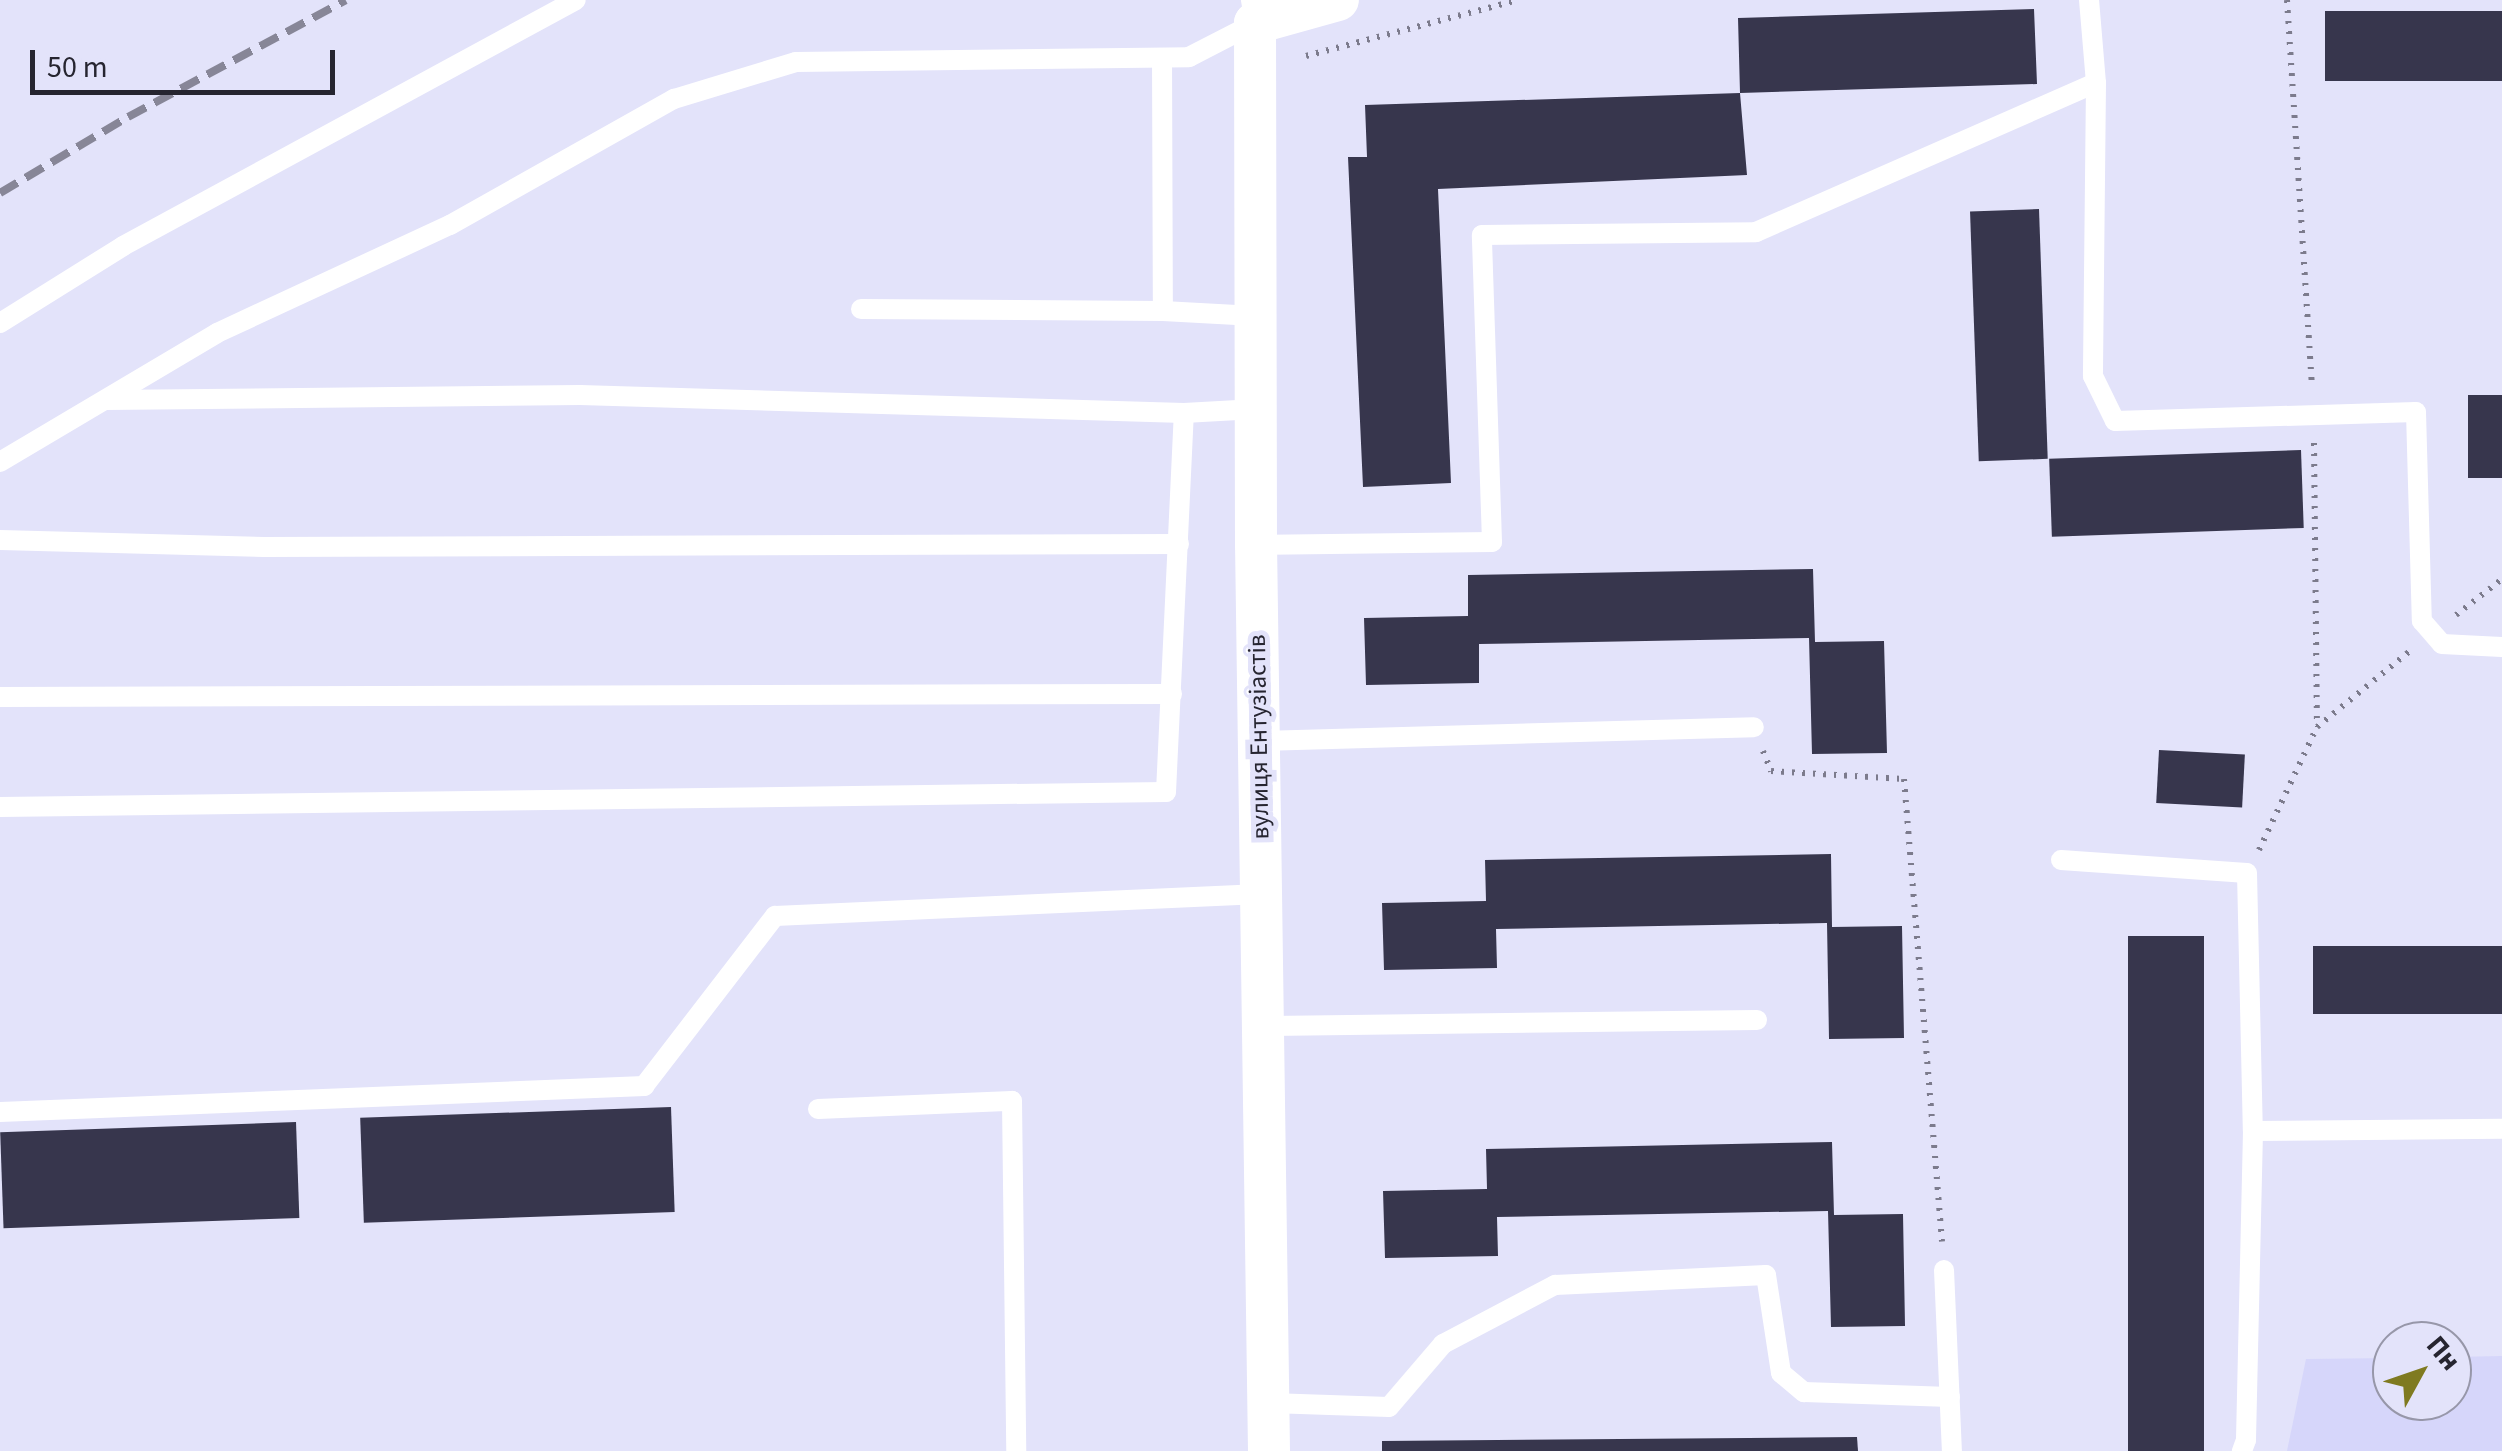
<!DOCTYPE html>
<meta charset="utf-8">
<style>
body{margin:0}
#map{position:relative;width:2502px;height:1451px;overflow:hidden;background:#e3e3fa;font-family:"Source Sans 3",sans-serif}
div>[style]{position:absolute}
.built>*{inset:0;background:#d6d6fa}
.building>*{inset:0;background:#37364d;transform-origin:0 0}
.path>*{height:6px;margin-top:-3px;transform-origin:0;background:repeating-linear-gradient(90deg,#7c7b8c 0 2.5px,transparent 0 10.5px)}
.service>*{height:20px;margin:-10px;padding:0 10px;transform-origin:10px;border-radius:10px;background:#fff}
.minor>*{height:42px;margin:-21px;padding:0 21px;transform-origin:21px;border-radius:21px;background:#fff}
.rail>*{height:8px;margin-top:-4px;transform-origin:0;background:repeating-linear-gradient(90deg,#878697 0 20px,transparent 0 30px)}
span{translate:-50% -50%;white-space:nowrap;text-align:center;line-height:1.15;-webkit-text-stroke:10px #e3e3fa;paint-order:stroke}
.street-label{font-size:25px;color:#262530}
.north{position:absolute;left:2372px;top:1321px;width:100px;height:100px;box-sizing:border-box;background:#e3e3fa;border:2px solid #9797a9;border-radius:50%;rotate:50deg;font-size:28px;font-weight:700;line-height:40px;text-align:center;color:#262530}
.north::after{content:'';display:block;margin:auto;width:35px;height:45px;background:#7f7a20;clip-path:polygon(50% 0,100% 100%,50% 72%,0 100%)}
.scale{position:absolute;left:30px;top:50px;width:305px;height:45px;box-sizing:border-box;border:5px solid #262530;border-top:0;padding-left:12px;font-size:30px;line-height:35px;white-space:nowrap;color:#262530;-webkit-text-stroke:8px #e3e3fa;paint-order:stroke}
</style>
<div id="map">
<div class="built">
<div style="clip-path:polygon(2502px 1356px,2502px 1451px,2287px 1451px,2306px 1359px,2392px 1358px,2392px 1401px,2452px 1401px,2452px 1357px)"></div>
</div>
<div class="building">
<div style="clip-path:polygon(2034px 9px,2037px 84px,1740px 93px,1747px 175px,1438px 189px,1451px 483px,1363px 487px,1348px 157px,1367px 157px,1365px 105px,1740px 93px,1738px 18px)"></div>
<div style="left:2502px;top:11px;width:70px;height:177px;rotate:90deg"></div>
<div style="left:2039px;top:209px;width:250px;height:69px;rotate:88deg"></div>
<div style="left:2468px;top:395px;width:34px;height:83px"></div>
<div style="left:2301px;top:450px;width:78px;height:252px;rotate:88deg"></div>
<div style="clip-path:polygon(1813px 569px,1815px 642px,1884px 641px,1887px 753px,1812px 754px,1809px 638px,1479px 644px,1479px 683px,1366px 685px,1364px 618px,1468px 616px,1468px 575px)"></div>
<div style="left:2159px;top:750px;width:86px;height:53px;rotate:3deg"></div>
<div style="clip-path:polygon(1831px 854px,1832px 927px,1902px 926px,1904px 1038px,1829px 1039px,1827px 923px,1496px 929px,1497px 968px,1384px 970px,1382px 903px,1486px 901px,1485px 860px)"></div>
<div style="left:2204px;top:936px;width:515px;height:76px;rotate:90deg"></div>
<div style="left:2502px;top:946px;width:68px;height:189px;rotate:90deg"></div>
<div style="left:671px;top:1107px;width:105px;height:311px;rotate:88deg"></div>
<div style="left:296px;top:1122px;width:96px;height:296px;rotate:88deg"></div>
<div style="clip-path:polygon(1832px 1142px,1834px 1215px,1903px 1214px,1905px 1326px,1831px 1327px,1828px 1211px,1497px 1217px,1498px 1256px,1385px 1258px,1383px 1191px,1487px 1189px,1486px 1149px)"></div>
<div style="clip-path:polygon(1857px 1437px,1858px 1451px,1382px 1451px,1382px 1441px)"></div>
</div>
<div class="path">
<div style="left:2287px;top:0;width:387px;rotate:86.3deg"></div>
<div style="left:1306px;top:56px;width:219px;rotate:-14.8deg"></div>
<div style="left:2314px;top:443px;width:284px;rotate:89.4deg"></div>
<div style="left:2456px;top:615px;width:58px;rotate:-38deg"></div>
<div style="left:1763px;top:751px;width:22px;rotate:68deg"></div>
<div style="left:1771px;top:771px;width:133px;rotate:3.4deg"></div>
<div style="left:1904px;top:779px;width:464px;rotate:85.3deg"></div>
<div style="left:2259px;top:850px;width:136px;rotate:-64.8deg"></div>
<div style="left:2317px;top:727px;width:122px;rotate:-39.3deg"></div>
</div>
<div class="service">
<div style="left:1162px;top:58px;width:253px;rotate:89.8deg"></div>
<div style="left:1163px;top:311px;width:92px;rotate:3.1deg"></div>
<div style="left:2096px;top:83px;width:293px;rotate:90.6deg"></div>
<div style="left:2093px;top:376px;width:50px;rotate:63.9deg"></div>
<div style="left:2115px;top:421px;width:301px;rotate:-1.7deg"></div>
<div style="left:2416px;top:412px;width:209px;rotate:88.4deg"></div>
<div style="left:2422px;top:621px;width:30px;rotate:49deg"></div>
<div style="left:2442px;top:644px;width:60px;rotate:2.9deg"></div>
<div style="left:861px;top:309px;width:302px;rotate:0.4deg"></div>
<div style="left:0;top:323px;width:145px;rotate:-32deg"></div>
<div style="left:123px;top:246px;width:515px;rotate:-28.5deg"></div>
<div style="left:106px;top:400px;width:474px;rotate:-0.6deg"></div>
<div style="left:580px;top:395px;width:604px;rotate:1.71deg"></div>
<div style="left:0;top:462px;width:252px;rotate:-30.7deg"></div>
<div style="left:217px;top:333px;width:257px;rotate:-24.9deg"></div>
<div style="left:450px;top:225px;width:257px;rotate:-29.4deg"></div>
<div style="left:674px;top:99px;width:127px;rotate:-16.9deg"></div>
<div style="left:796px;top:62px;width:393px;rotate:-0.7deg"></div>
<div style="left:1189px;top:57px;width:74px;rotate:-27.3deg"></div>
<div style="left:1255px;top:23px;width:23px;rotate:-100deg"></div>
<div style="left:0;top:540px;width:264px;rotate:1.5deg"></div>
<div style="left:264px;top:547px;width:915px;rotate:-0.19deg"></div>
<div style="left:1256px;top:545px;width:236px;rotate:-0.7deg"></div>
<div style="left:1492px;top:542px;width:307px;rotate:-91.9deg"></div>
<div style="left:1482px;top:235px;width:274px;rotate:-0.6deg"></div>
<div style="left:1756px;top:232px;width:371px;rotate:-23.7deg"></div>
<div style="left:2096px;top:83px;width:83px;rotate:-94.8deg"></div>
<div style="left:0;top:697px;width:1172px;rotate:-0.15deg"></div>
<div style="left:1259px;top:741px;width:495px;rotate:-1.6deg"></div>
<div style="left:0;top:807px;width:1166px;rotate:-0.74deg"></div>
<div style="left:1166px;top:792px;width:379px;rotate:-87.3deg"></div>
<div style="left:1184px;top:413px;width:72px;rotate:-3.2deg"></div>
<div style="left:2061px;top:860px;width:186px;rotate:4deg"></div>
<div style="left:2247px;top:873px;width:258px;rotate:88.7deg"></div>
<div style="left:2253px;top:1131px;width:309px;rotate:91.3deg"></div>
<div style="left:2246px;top:1440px;width:12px;rotate:110deg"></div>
<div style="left:1263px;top:1026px;width:494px;rotate:-0.7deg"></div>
<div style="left:818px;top:1109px;width:194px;rotate:-2.4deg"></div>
<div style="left:1012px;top:1101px;width:350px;rotate:89.3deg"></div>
<div style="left:0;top:1112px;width:645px;rotate:-2.31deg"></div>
<div style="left:644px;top:1086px;width:215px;rotate:-52.4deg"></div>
<div style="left:775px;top:916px;width:486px;rotate:-2.6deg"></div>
<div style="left:2253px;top:1131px;width:249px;rotate:-0.5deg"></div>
<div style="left:1944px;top:1270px;width:181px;rotate:87.5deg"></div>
<div style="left:1270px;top:1403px;width:119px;rotate:1.9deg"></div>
<div style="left:1389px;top:1407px;width:83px;rotate:-49.4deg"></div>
<div style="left:1443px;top:1344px;width:127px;rotate:-27.8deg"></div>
<div style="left:1555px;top:1285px;width:211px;rotate:-2.7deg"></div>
<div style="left:1766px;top:1275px;width:99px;rotate:81.3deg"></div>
<div style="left:1781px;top:1373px;width:30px;rotate:40deg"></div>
<div style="left:1804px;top:1392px;width:146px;rotate:2deg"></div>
</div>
<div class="minor">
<div style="left:1269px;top:1451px;width:906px;rotate:-90.82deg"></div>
<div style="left:1256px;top:545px;width:522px;rotate:-90.11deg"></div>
<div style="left:1255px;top:23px;width:86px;rotate:-15.5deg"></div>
</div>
<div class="rail">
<div style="left:0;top:193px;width:149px;rotate:-30.7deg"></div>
<div style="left:128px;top:117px;width:247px;rotate:-28.2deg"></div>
</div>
<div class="street-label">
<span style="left:1259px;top:737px;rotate:-91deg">вулиця Ентузіастів</span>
</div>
<div class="north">Пн</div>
<div class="scale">50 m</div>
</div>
